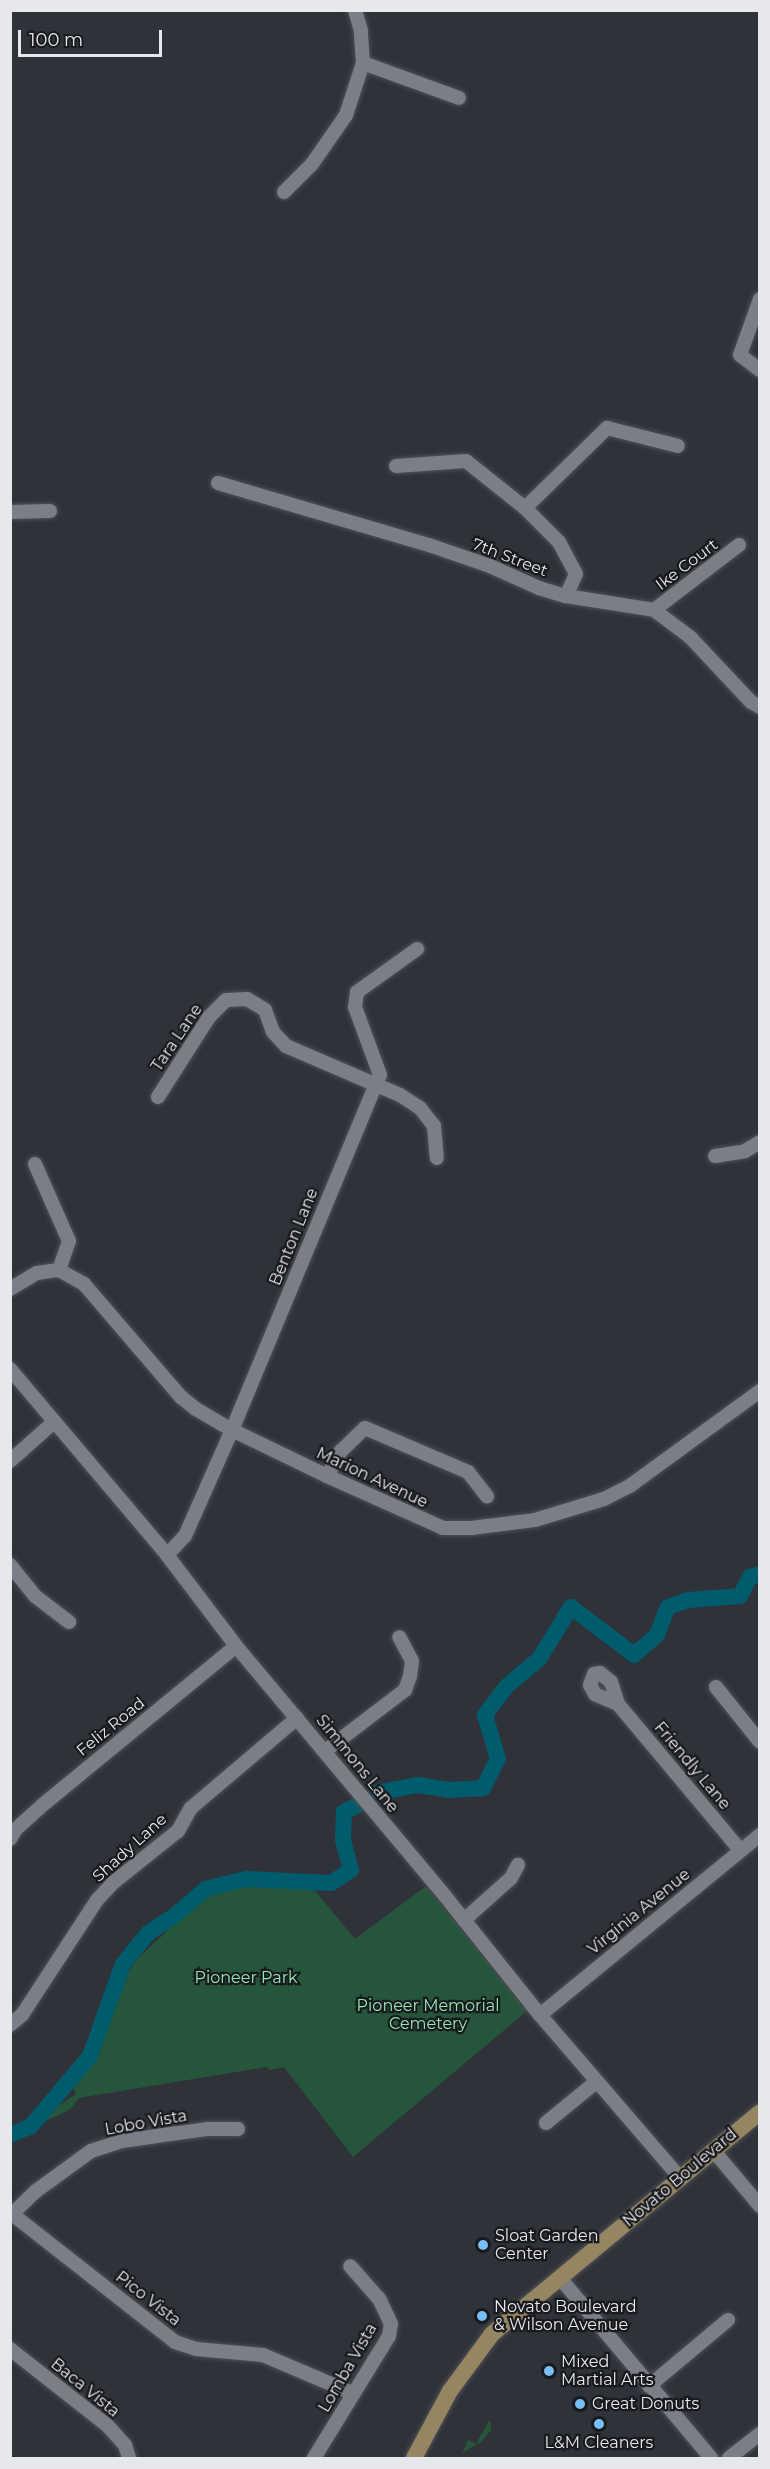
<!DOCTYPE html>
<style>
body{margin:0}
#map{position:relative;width:770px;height:2469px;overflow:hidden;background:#2f3239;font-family:Montserrat,sans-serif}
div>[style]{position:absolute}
.green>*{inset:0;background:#25563b}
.river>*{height:16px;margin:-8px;padding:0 8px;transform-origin:8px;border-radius:8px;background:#005b6c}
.roads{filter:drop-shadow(0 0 2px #4d5055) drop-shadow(0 0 2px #4d5055)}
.minor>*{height:14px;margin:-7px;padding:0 7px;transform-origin:7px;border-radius:7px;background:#7b7e87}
.major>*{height:16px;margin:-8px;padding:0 8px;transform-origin:8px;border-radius:8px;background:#958661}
.dots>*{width:16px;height:16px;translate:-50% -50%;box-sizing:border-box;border:3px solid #191a1d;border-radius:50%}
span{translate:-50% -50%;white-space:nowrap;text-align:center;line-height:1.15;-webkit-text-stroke:4.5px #191a1d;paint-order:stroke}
.street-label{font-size:16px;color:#e6e8ec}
.park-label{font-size:16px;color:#94e6b4}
.poi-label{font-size:16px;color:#e6e8ec}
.left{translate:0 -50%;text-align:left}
.frame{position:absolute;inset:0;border:12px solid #e6e8ec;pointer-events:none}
.scale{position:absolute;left:18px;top:30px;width:144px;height:27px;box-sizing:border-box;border:3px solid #e6e8ec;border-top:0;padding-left:8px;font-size:18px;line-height:21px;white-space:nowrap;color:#e6e8ec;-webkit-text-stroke:4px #191a1d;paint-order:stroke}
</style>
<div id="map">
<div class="green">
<div style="clip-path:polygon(279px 1875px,306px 1880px,355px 1939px,426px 1886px,527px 2011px,353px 2157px,284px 2067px,269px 2070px,267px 2067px,84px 2097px,78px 2099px,71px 2109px,11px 2138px,76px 2094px,71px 2082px,78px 2072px,118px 1986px,139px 1957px,165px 1933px,184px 1903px,216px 1886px,255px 1887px)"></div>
<div style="clip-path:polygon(484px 2414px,491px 2423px,491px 2430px,481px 2442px,462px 2453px,468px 2440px,476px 2444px,489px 2421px)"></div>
</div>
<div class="river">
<div style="left:375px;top:1793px;width:44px;rotate:-10.5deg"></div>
<div style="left:418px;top:1785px;width:30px;rotate:9deg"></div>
<div style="left:448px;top:1790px;width:35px;rotate:-3deg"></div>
<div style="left:483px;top:1788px;width:33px;rotate:-63deg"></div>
<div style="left:498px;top:1759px;width:46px;rotate:-106.5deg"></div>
<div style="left:485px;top:1715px;width:36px;rotate:-53deg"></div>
<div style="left:507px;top:1686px;width:42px;rotate:-40.2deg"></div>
<div style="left:539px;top:1659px;width:61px;rotate:-58.4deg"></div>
<div style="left:571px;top:1607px;width:79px;rotate:37.3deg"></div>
<div style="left:634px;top:1655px;width:30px;rotate:-41deg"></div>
<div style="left:657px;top:1635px;width:30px;rotate:-69deg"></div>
<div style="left:668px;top:1607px;width:21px;rotate:-19deg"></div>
<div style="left:688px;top:1600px;width:52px;rotate:-4.4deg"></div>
<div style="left:740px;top:1596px;width:21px;rotate:-62deg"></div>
<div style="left:750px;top:1577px;width:10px;rotate:-17deg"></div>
<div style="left:10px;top:2135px;width:23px;rotate:-23deg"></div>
<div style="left:31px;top:2126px;width:92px;rotate:-49.9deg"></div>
<div style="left:90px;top:2056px;width:98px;rotate:-70.3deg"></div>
<div style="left:123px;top:1964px;width:40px;rotate:-51deg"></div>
<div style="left:148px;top:1933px;width:31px;rotate:-33deg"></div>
<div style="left:174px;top:1916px;width:42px;rotate:-40.2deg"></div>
<div style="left:206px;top:1889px;width:10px;rotate:-17deg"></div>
<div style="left:216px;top:1886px;width:32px;rotate:-13deg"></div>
<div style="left:247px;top:1879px;width:84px;rotate:2.7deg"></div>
<div style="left:331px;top:1883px;width:24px;rotate:-33deg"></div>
<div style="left:351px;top:1870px;width:31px;rotate:-105deg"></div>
<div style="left:343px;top:1840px;width:28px;rotate:-88deg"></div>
<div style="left:344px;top:1812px;width:16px;rotate:-27deg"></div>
</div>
<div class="roads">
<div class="minor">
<div style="left:363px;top:63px;width:102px;rotate:20deg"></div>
<div style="left:284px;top:192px;width:40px;rotate:-45deg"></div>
<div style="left:312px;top:164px;width:60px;rotate:-55.2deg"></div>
<div style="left:346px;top:115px;width:55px;rotate:-71.9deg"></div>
<div style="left:363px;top:63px;width:32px;rotate:-94deg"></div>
<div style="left:361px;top:31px;width:22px;rotate:-106deg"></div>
<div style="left:760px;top:299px;width:59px;rotate:109.7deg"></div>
<div style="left:740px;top:355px;width:25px;rotate:37deg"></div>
<div style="left:396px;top:466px;width:70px;rotate:-4.1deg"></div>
<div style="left:466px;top:461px;width:75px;rotate:38.5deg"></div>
<div style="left:525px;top:508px;width:48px;rotate:45deg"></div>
<div style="left:559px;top:542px;width:36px;rotate:62deg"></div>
<div style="left:576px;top:574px;width:24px;rotate:114deg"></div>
<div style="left:218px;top:483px;width:220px;rotate:16.4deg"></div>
<div style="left:429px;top:545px;width:65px;rotate:19deg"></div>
<div style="left:490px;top:566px;width:54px;rotate:24.2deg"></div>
<div style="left:539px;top:588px;width:28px;rotate:17deg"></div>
<div style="left:566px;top:596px;width:89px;rotate:9deg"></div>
<div style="left:654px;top:610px;width:45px;rotate:36.9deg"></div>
<div style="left:690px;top:637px;width:89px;rotate:46.8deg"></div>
<div style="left:751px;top:702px;width:10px;rotate:29deg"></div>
<div style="left:525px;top:508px;width:115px;rotate:-44.3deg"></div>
<div style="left:607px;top:428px;width:73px;rotate:14.2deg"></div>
<div style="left:10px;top:512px;width:40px;rotate:-1.4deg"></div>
<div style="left:654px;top:610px;width:107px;rotate:-37.4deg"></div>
<div style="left:158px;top:1097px;width:95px;rotate:-57.5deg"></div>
<div style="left:209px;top:1017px;width:24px;rotate:-45deg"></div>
<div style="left:226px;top:1000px;width:21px;rotate:-3deg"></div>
<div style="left:247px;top:999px;width:21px;rotate:31deg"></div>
<div style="left:265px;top:1010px;width:23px;rotate:70deg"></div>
<div style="left:273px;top:1032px;width:19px;rotate:47deg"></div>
<div style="left:286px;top:1046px;width:124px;rotate:23.3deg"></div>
<div style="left:400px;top:1095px;width:24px;rotate:33deg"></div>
<div style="left:420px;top:1108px;width:23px;rotate:52deg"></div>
<div style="left:434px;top:1126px;width:32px;rotate:85deg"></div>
<div style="left:715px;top:1156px;width:30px;rotate:-9deg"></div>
<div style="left:745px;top:1151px;width:17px;rotate:-31deg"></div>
<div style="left:35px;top:1164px;width:84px;rotate:66.2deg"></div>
<div style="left:69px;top:1241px;width:31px;rotate:109deg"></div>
<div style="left:10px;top:1289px;width:31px;rotate:-31deg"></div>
<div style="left:37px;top:1273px;width:22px;rotate:-8deg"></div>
<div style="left:59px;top:1270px;width:29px;rotate:29deg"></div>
<div style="left:84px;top:1284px;width:149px;rotate:49.4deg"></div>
<div style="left:181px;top:1397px;width:19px;rotate:39deg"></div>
<div style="left:196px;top:1409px;width:42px;rotate:30.3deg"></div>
<div style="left:232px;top:1430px;width:106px;rotate:25.8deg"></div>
<div style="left:327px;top:1476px;width:127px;rotate:24.1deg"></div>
<div style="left:443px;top:1528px;width:28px"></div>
<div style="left:471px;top:1528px;width:64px;rotate:-7.1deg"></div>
<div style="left:535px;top:1520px;width:72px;rotate:-16.9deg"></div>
<div style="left:604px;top:1499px;width:30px;rotate:-27deg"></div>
<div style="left:631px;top:1485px;width:160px;rotate:-36.1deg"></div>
<div style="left:10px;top:1369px;width:243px;rotate:49.8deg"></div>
<div style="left:167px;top:1555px;width:114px;rotate:52.8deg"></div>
<div style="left:236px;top:1646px;width:326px;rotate:50.1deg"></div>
<div style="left:445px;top:1896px;width:152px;rotate:51.4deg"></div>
<div style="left:540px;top:2015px;width:215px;rotate:49.3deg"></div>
<div style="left:10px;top:1461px;width:59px;rotate:-41.6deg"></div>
<div style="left:327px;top:1476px;width:29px;rotate:-61deg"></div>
<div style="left:341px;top:1451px;width:33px;rotate:-44deg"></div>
<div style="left:365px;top:1428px;width:112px;rotate:23.1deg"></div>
<div style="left:468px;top:1472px;width:31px;rotate:52deg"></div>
<div style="left:167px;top:1555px;width:26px;rotate:-47deg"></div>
<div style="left:185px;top:1536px;width:116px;rotate:-66.1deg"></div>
<div style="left:232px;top:1430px;width:385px;rotate:-67.4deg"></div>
<div style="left:380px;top:1075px;width:72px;rotate:-110.2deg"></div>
<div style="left:355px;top:1007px;width:15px;rotate:-82deg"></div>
<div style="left:357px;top:992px;width:74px;rotate:-35.6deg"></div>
<div style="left:10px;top:1565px;width:40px;rotate:51deg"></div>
<div style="left:35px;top:1596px;width:43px;rotate:37.4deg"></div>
<div style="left:716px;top:1687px;width:70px;rotate:51.3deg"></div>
<div style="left:618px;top:1704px;width:25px;rotate:-157deg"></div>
<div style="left:595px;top:1694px;width:10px;rotate:-119deg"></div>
<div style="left:590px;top:1685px;width:12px;rotate:-70deg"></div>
<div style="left:594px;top:1674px;width:6px;rotate:-9deg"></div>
<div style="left:600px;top:1673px;width:14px;rotate:39deg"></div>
<div style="left:611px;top:1682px;width:23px;rotate:72deg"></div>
<div style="left:618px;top:1704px;width:190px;rotate:50.1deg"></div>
<div style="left:325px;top:1751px;width:101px;rotate:-37.3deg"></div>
<div style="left:405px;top:1690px;width:15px;rotate:-70deg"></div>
<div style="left:410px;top:1676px;width:15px;rotate:-82deg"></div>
<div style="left:412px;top:1661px;width:27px;rotate:-118deg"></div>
<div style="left:10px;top:1839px;width:12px;rotate:-59deg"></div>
<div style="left:16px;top:1829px;width:39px;rotate:-42deg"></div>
<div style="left:45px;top:1803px;width:247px;rotate:-39.4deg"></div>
<div style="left:464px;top:1920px;width:63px;rotate:-41.8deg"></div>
<div style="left:511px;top:1878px;width:15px;rotate:-62deg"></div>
<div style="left:540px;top:2015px;width:284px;rotate:-39.3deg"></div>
<div style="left:10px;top:2025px;width:16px;rotate:-40deg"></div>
<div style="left:22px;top:2015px;width:137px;rotate:-56.9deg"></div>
<div style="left:97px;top:1900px;width:25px;rotate:-47deg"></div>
<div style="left:114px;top:1882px;width:82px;rotate:-38.6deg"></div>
<div style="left:178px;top:1831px;width:26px;rotate:-61deg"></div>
<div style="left:191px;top:1808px;width:139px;rotate:-40.3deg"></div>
<div style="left:546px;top:2123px;width:65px;rotate:-39.4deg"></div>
<div style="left:713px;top:2150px;width:73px;rotate:50deg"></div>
<div style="left:12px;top:2214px;width:207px;rotate:38.1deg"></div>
<div style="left:175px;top:2342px;width:22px;rotate:18deg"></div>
<div style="left:196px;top:2349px;width:67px;rotate:5.1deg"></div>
<div style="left:263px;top:2355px;width:97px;rotate:23.1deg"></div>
<div style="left:10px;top:2216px;width:36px;rotate:-44deg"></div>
<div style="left:36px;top:2191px;width:68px;rotate:-36deg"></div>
<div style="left:91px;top:2151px;width:33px;rotate:-18deg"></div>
<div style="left:122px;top:2141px;width:34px;rotate:-8deg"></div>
<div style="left:156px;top:2136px;width:51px;rotate:-7.8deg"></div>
<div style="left:207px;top:2129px;width:31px"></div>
<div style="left:560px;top:2278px;width:235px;rotate:50deg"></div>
<div style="left:10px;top:2349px;width:123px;rotate:38.1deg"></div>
<div style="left:107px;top:2425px;width:27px;rotate:48deg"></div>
<div style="left:125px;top:2445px;width:14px;rotate:73deg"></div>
<div style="left:649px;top:2386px;width:103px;rotate:-39.9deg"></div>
<div style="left:314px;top:2458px;width:143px;rotate:-58.4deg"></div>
<div style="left:389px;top:2336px;width:12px;rotate:-81deg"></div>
<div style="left:391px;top:2324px;width:26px;rotate:-115deg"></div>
<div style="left:380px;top:2300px;width:45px;rotate:-131.4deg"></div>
<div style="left:729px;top:2458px;width:39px;rotate:-38deg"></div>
</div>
<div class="major">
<div style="left:414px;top:2458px;width:76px;rotate:-61.8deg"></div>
<div style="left:450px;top:2391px;width:71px;rotate:-53.6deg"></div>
<div style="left:492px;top:2334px;width:348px;rotate:-39.6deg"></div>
</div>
</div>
<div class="dots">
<div style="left:483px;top:2245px;background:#78bff7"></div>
<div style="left:482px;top:2316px;background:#78bff7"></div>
<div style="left:549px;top:2371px;background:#78bff7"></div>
<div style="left:580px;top:2404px;background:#78bff7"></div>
<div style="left:599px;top:2424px;background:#78bff7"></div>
</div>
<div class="street-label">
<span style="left:510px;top:558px;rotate:21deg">7th Street</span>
<span style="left:687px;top:565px;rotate:-37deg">Ike Court</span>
<span style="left:177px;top:1038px;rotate:-56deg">Tara Lane</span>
<span style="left:294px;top:1237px;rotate:-68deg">Benton Lane</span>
<span style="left:372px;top:1478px;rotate:25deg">Marion Avenue</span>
<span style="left:111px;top:1727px;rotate:-39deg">Feliz Road</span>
<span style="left:357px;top:1764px;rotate:51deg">Simmons Lane</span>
<span style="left:692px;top:1766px;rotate:50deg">Friendly Lane</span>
<span style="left:130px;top:1848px;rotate:-42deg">Shady Lane</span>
<span style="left:639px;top:1912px;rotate:-39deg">Virginia Avenue</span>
<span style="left:146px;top:2123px;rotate:-10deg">Lobo Vista</span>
<span style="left:680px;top:2178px;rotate:-40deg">Novato Boulevard</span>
<span style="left:148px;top:2299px;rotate:38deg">Pico Vista</span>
<span style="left:348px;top:2368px;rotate:-60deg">Lomba Vista</span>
<span style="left:85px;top:2388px;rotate:39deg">Baca Vista</span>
</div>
<div class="park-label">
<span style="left:246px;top:1978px">Pioneer Park</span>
<span style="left:428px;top:2015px">Pioneer Memorial<br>Cemetery</span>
</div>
<div class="poi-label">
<span class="left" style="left:495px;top:2245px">Sloat Garden<br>Center</span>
<span class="left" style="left:494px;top:2316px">Novato Boulevard<br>&amp; Wilson Avenue</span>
<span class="left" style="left:561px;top:2371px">Mixed<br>Martial Arts</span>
<span class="left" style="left:592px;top:2404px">Great Donuts</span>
<span style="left:599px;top:2443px">L&amp;M Cleaners</span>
</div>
<div class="frame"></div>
<div class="scale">100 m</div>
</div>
